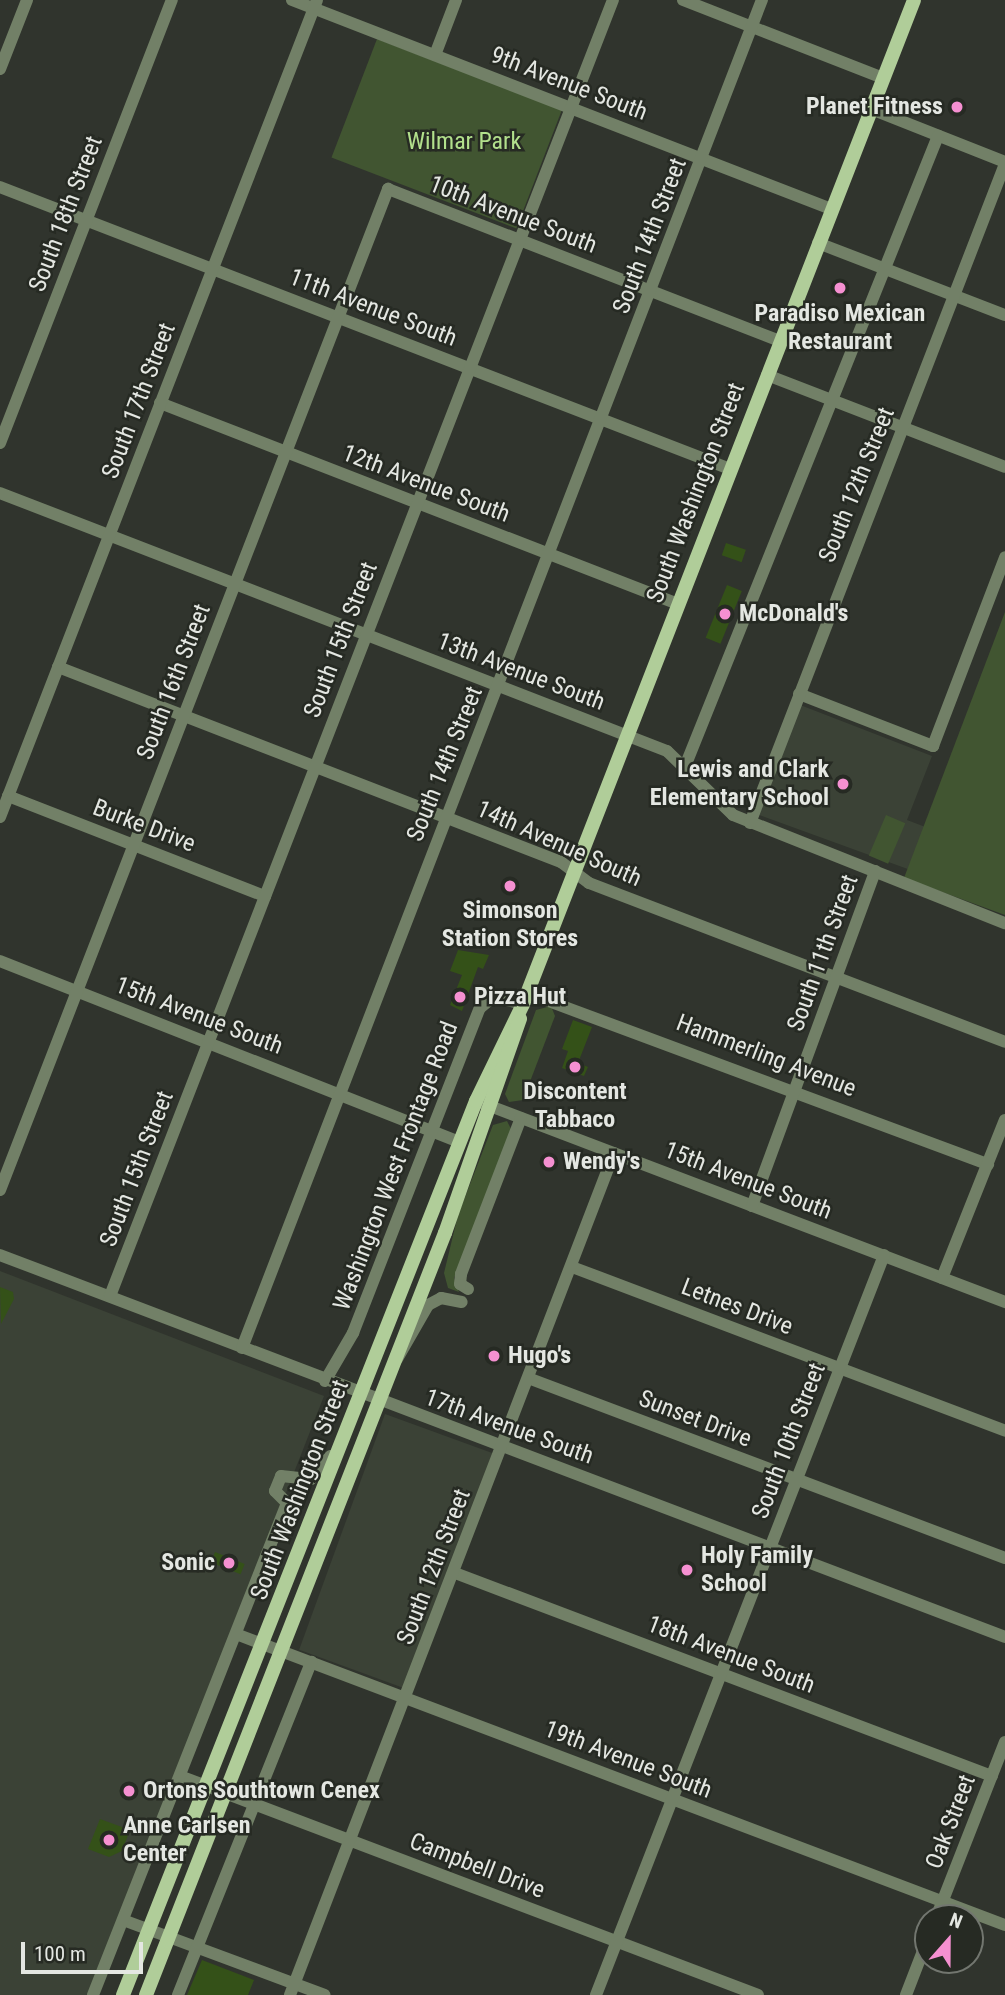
<!DOCTYPE html>
<style>
body{margin:0}
#map{position:relative;width:1005px;height:1995px;overflow:hidden;background:#30342d;font-family:"Roboto Condensed",sans-serif}
div>[style]{position:absolute}
.built>*{inset:0;background:#3b4236;transform-origin:0 0}
.green>*{inset:0;background:#415531;transform-origin:0 0}
.building>*{inset:0;background:#345118;transform-origin:0 0}
.minor>*{height:12px;margin:-6px;padding:0 6px;transform-origin:6px;border-radius:6px;background:#728067}
.major>*{height:14px;margin:-7px;padding:0 7px;transform-origin:7px;border-radius:7px;background:#b0cd99}
.dots>*{width:19px;height:19px;translate:-50% -50%;box-sizing:border-box;border:4px solid #262a23;border-radius:50%}
span{translate:-50% -50%;white-space:nowrap;text-align:center;line-height:1.15;-webkit-text-stroke:5px #262a23;paint-order:stroke}
.street-label{font-size:24px;color:#e4e7e2}
.poi-label{font-size:24px;color:#e4e7e2;font-weight:700}
.right{translate:-100% -50%;text-align:right}
.left{translate:0 -50%;text-align:left}
.park-label{font-size:24px;color:#b2e08c}
.north{position:absolute;left:914px;top:1904px;width:70px;height:70px;box-sizing:border-box;background:#262a23;border:2px solid #72766f;border-radius:50%;rotate:21deg;font-size:19px;font-weight:700;line-height:28px;text-align:center;color:#e4e7e2}
.north::after{content:'';display:block;margin:auto;width:24px;height:32px;background:#f590d1;clip-path:polygon(50% 0,100% 100%,50% 72%,0 100%)}
.scale{position:absolute;left:21px;top:1942px;width:122px;height:32px;box-sizing:border-box;border:4px solid #e4e7e2;border-top:0;padding-left:9px;font-size:21px;line-height:24px;white-space:nowrap;color:#e4e7e2;-webkit-text-stroke:5px #262a23;paint-order:stroke}
</style>
<div id="map">
<div class="built">
<div style="clip-path:polygon(795px 703px,932px 756px,907px 820px,999px 855px,982px 896px,754px 813px)"></div>
<div style="clip-path:polygon(0 1271px,324px 1396px,89px 1995px,0 1995px)"></div>
<div style="left:385px;top:1414px;width:117px;height:251px;rotate:20deg"></div>
</div>
<div class="green">
<div style="left:377px;top:39px;width:198px;height:127px;rotate:21deg"></div>
<div style="clip-path:polygon(1005px 612px,1005px 915px,904px 878px)"></div>
<div style="left:886px;top:815px;width:21px;height:44px;rotate:23deg"></div>
<div style="clip-path:polygon(551px 1006px,555px 1016px,523px 1100px,509px 1102px,505px 1094px,536px 1010px)"></div>
<div style="clip-path:polygon(507px 1121px,512px 1131px,454px 1278px,459px 1292px,448px 1288px,444px 1273px,458px 1215px,493px 1125px)"></div>
</div>
<div class="building">
<div style="left:726px;top:543px;width:21px;height:13px;rotate:19deg"></div>
<div style="left:727px;top:585px;width:16px;height:57px;rotate:22deg"></div>
<div style="clip-path:polygon(458px 950px,489px 955px,483px 969px,478px 967px,462px 1011px,450px 1005px,462px 975px,450px 971px)"></div>
<div style="clip-path:polygon(573px 1020px,592px 1027px,578px 1063px,588px 1067px,584px 1076px,562px 1068px,568px 1051px,562px 1049px)"></div>
<div style="clip-path:polygon(0 1287px,13px 1292px,14px 1299px,1px 1324px)"></div>
<div style="left:215px;top:1552px;width:32px;height:11px;rotate:22deg"></div>
<div style="clip-path:polygon(100px 1819px,130px 1830px,122px 1851px,109px 1857px,88px 1849px)"></div>
<div style="clip-path:polygon(202px 1960px,254px 1980px,248px 1995px,187px 1995px)"></div>
</div>
<div class="minor">
<div style="left:292px;top:0;width:578px;rotate:21.19deg"></div>
<div style="left:683px;top:0;width:215px;rotate:21.3deg"></div>
<div style="left:435px;top:55px;width:59px;rotate:-69.1deg"></div>
<div style="left:0;top:69px;width:74px;rotate:-68.6deg"></div>
<div style="left:871px;top:109px;width:144px;rotate:21.6deg"></div>
<div style="left:0;top:187px;width:783px;rotate:21.12deg"></div>
<div style="left:818px;top:243px;width:200px;rotate:21.1deg"></div>
<div style="left:767px;top:375px;width:255px;rotate:21.1deg"></div>
<div style="left:160px;top:403px;width:556px;rotate:21.21deg"></div>
<div style="left:0;top:443px;width:475px;rotate:-68.8deg"></div>
<div style="left:0;top:493px;width:715px;rotate:21.15deg"></div>
<div style="left:667px;top:751px;width:92px;rotate:44.1deg"></div>
<div style="left:733px;top:815px;width:293px;rotate:21.7deg"></div>
<div style="left:58px;top:667px;width:539px;rotate:21.19deg"></div>
<div style="left:561px;top:862px;width:35px;rotate:37deg"></div>
<div style="left:589px;top:883px;width:445px;rotate:20.9deg"></div>
<div style="left:799px;top:694px;width:144px;rotate:21.2deg"></div>
<div style="left:933px;top:746px;width:202px;rotate:-69.1deg"></div>
<div style="left:686px;top:764px;width:677px;rotate:-68.14deg"></div>
<div style="left:8px;top:796px;width:276px;rotate:21.3deg"></div>
<div style="left:0;top:817px;width:876px;rotate:-68.79deg"></div>
<div style="left:750px;top:823px;width:707px;rotate:-68.85deg"></div>
<div style="left:0;top:961px;width:494px;rotate:21.5deg"></div>
<div style="left:527px;top:993px;width:492px;rotate:20.4deg"></div>
<div style="left:482px;top:1103px;width:560px;rotate:20.83deg"></div>
<div style="left:0;top:1190px;width:1074px;rotate:-68.81deg"></div>
<div style="left:388px;top:189px;width:420px;rotate:21.2deg"></div>
<div style="left:752px;top:1206px;width:357px;rotate:-69.8deg"></div>
<div style="left:0;top:1255px;width:1075px;rotate:20.81deg"></div>
<div style="left:572px;top:1267px;width:463px;rotate:20.7deg"></div>
<div style="left:942px;top:1278px;width:170px;rotate:-68.3deg"></div>
<div style="left:468px;top:1289px;width:9px;rotate:-148deg"></div>
<div style="left:460px;top:1284px;width:10px;rotate:-84deg"></div>
<div style="left:461px;top:1274px;width:167px;rotate:-69deg"></div>
<div style="left:110px;top:1296px;width:1390px;rotate:-68.79deg"></div>
<div style="left:242px;top:1348px;width:1445px;rotate:-68.91deg"></div>
<div style="left:397px;top:1359px;width:62px;rotate:-60.1deg"></div>
<div style="left:428px;top:1305px;width:15px;rotate:-28deg"></div>
<div style="left:441px;top:1298px;width:21px;rotate:11deg"></div>
<div style="left:528px;top:1378px;width:510px;rotate:20.67deg"></div>
<div style="left:325px;top:1381px;width:56px;rotate:-59.7deg"></div>
<div style="left:353px;top:1333px;width:349px;rotate:-68.7deg"></div>
<div style="left:480px;top:1008px;width:17px;rotate:-40deg"></div>
<div style="left:493px;top:997px;width:31px;rotate:13deg"></div>
<div style="left:455px;top:1573px;width:574px;rotate:20.71deg"></div>
<div style="left:236px;top:1634px;width:822px;rotate:20.73deg"></div>
<div style="left:180px;top:1776px;width:618px;rotate:20.75deg"></div>
<div style="left:936px;top:1918px;width:189px;rotate:-68.6deg"></div>
<div style="left:123px;top:1920px;width:215px;rotate:20.4deg"></div>
<div style="left:93px;top:1995px;width:529px;rotate:-68.48deg"></div>
<div style="left:287px;top:1503px;width:17px;rotate:-135deg"></div>
<div style="left:275px;top:1491px;width:16px;rotate:-68deg"></div>
<div style="left:281px;top:1476px;width:30px;rotate:6deg"></div>
<div style="left:311px;top:1479px;width:30px;rotate:-50deg"></div>
<div style="left:178px;top:1995px;width:359px;rotate:-68.2deg"></div>
<div style="left:290px;top:1995px;width:902px;rotate:-68.95deg"></div>
<div style="left:596px;top:1995px;width:794px;rotate:-68.73deg"></div>
<div style="left:906px;top:1995px;width:61px;rotate:-68.9deg"></div>
</div>
<div class="major">
<div style="left:123px;top:1995px;width:961px;rotate:-68.45deg"></div>
<div style="left:476px;top:1101px;width:108px;rotate:-64.1deg"></div>
<div style="left:523px;top:1004px;width:1077px;rotate:-68.72deg"></div>
<div style="left:146px;top:1995px;width:819px;rotate:-68.58deg"></div>
<div style="left:445px;top:1233px;width:227px;rotate:-70.7deg"></div>
</div>
<div class="dots">
<div style="left:957px;top:107px;background:#f590d1"></div>
<div style="left:840px;top:288px;background:#f590d1"></div>
<div style="left:725px;top:614px;background:#f590d1"></div>
<div style="left:843px;top:784px;background:#f590d1"></div>
<div style="left:510px;top:886px;background:#f590d1"></div>
<div style="left:460px;top:997px;background:#f590d1"></div>
<div style="left:575px;top:1067px;background:#f590d1"></div>
<div style="left:549px;top:1162px;background:#f590d1"></div>
<div style="left:494px;top:1356px;background:#f590d1"></div>
<div style="left:229px;top:1563px;background:#f590d1"></div>
<div style="left:687px;top:1570px;background:#f590d1"></div>
<div style="left:129px;top:1791px;background:#f590d1"></div>
<div style="left:109px;top:1840px;background:#f590d1"></div>
</div>
<div class="street-label">
<span style="left:569px;top:84px;rotate:21deg">9th Avenue South</span>
<span style="left:66px;top:214px;rotate:-69deg">South 18th Street</span>
<span style="left:513px;top:215px;rotate:21deg">10th Avenue South</span>
<span style="left:650px;top:236px;rotate:-69deg">South 14th Street</span>
<span style="left:373px;top:308px;rotate:21deg">11th Avenue South</span>
<span style="left:139px;top:401px;rotate:-69deg">South 17th Street</span>
<span style="left:426px;top:484px;rotate:21deg">12th Avenue South</span>
<span style="left:857px;top:485px;rotate:-68deg">South 12th Street</span>
<span style="left:696px;top:493px;rotate:-69deg">South Washington Street</span>
<span style="left:341px;top:640px;rotate:-69deg">South 15th Street</span>
<span style="left:521px;top:672px;rotate:21deg">13th Avenue South</span>
<span style="left:174px;top:682px;rotate:-69deg">South 16th Street</span>
<span style="left:445px;top:764px;rotate:-68deg">South 14th Street</span>
<span style="left:144px;top:826px;rotate:21deg">Burke Drive</span>
<span style="left:559px;top:844px;rotate:24deg">14th Avenue South</span>
<span style="left:823px;top:953px;rotate:-70deg">South 11th Street</span>
<span style="left:199px;top:1016px;rotate:21deg">15th Avenue South</span>
<span style="left:766px;top:1056px;rotate:21deg">Hammerling Avenue</span>
<span style="left:396px;top:1166px;rotate:-69deg">Washington West Frontage Road</span>
<span style="left:137px;top:1169px;rotate:-69deg">South 15th Street</span>
<span style="left:748px;top:1181px;rotate:21deg">15th Avenue South</span>
<span style="left:737px;top:1307px;rotate:21deg">Letnes Drive</span>
<span style="left:695px;top:1419px;rotate:21deg">Sunset Drive</span>
<span style="left:509px;top:1427px;rotate:20deg">17th Avenue South</span>
<span style="left:789px;top:1441px;rotate:-69deg">South 10th Street</span>
<span style="left:300px;top:1490px;rotate:-69deg">South Washington Street</span>
<span style="left:434px;top:1567px;rotate:-69deg">South 12th Street</span>
<span style="left:731px;top:1655px;rotate:21deg">18th Avenue South</span>
<span style="left:628px;top:1760px;rotate:21deg">19th Avenue South</span>
<span style="left:951px;top:1822px;rotate:-69deg">Oak Street</span>
<span style="left:477px;top:1866px;rotate:21deg">Campbell Drive</span>
</div>
<div class="poi-label">
<span class="right" style="left:943px;top:107px">Planet Fitness</span>
<span style="left:840px;top:328px">Paradiso Mexican<br>Restaurant</span>
<span class="left" style="left:739px;top:614px">McDonald's</span>
<span class="right" style="left:829px;top:784px">Lewis and Clark<br>Elementary School</span>
<span style="left:510px;top:925px">Simonson<br>Station Stores</span>
<span class="left" style="left:474px;top:997px">Pizza Hut</span>
<span style="left:575px;top:1106px">Discontent<br>Tabbaco</span>
<span class="left" style="left:563px;top:1162px">Wendy's</span>
<span class="left" style="left:508px;top:1356px">Hugo's</span>
<span class="left" style="left:701px;top:1570px">Holy Family<br>School</span>
<span class="right" style="left:215px;top:1563px">Sonic</span>
<span class="left" style="left:143px;top:1791px">Ortons Southtown Cenex</span>
<span class="left" style="left:123px;top:1840px">Anne Carlsen<br>Center</span>
</div>
<div class="park-label">
<span style="left:464px;top:142px">Wilmar Park</span>
</div>
<div class="north">N</div>
<div class="scale">100 m</div>
</div>
